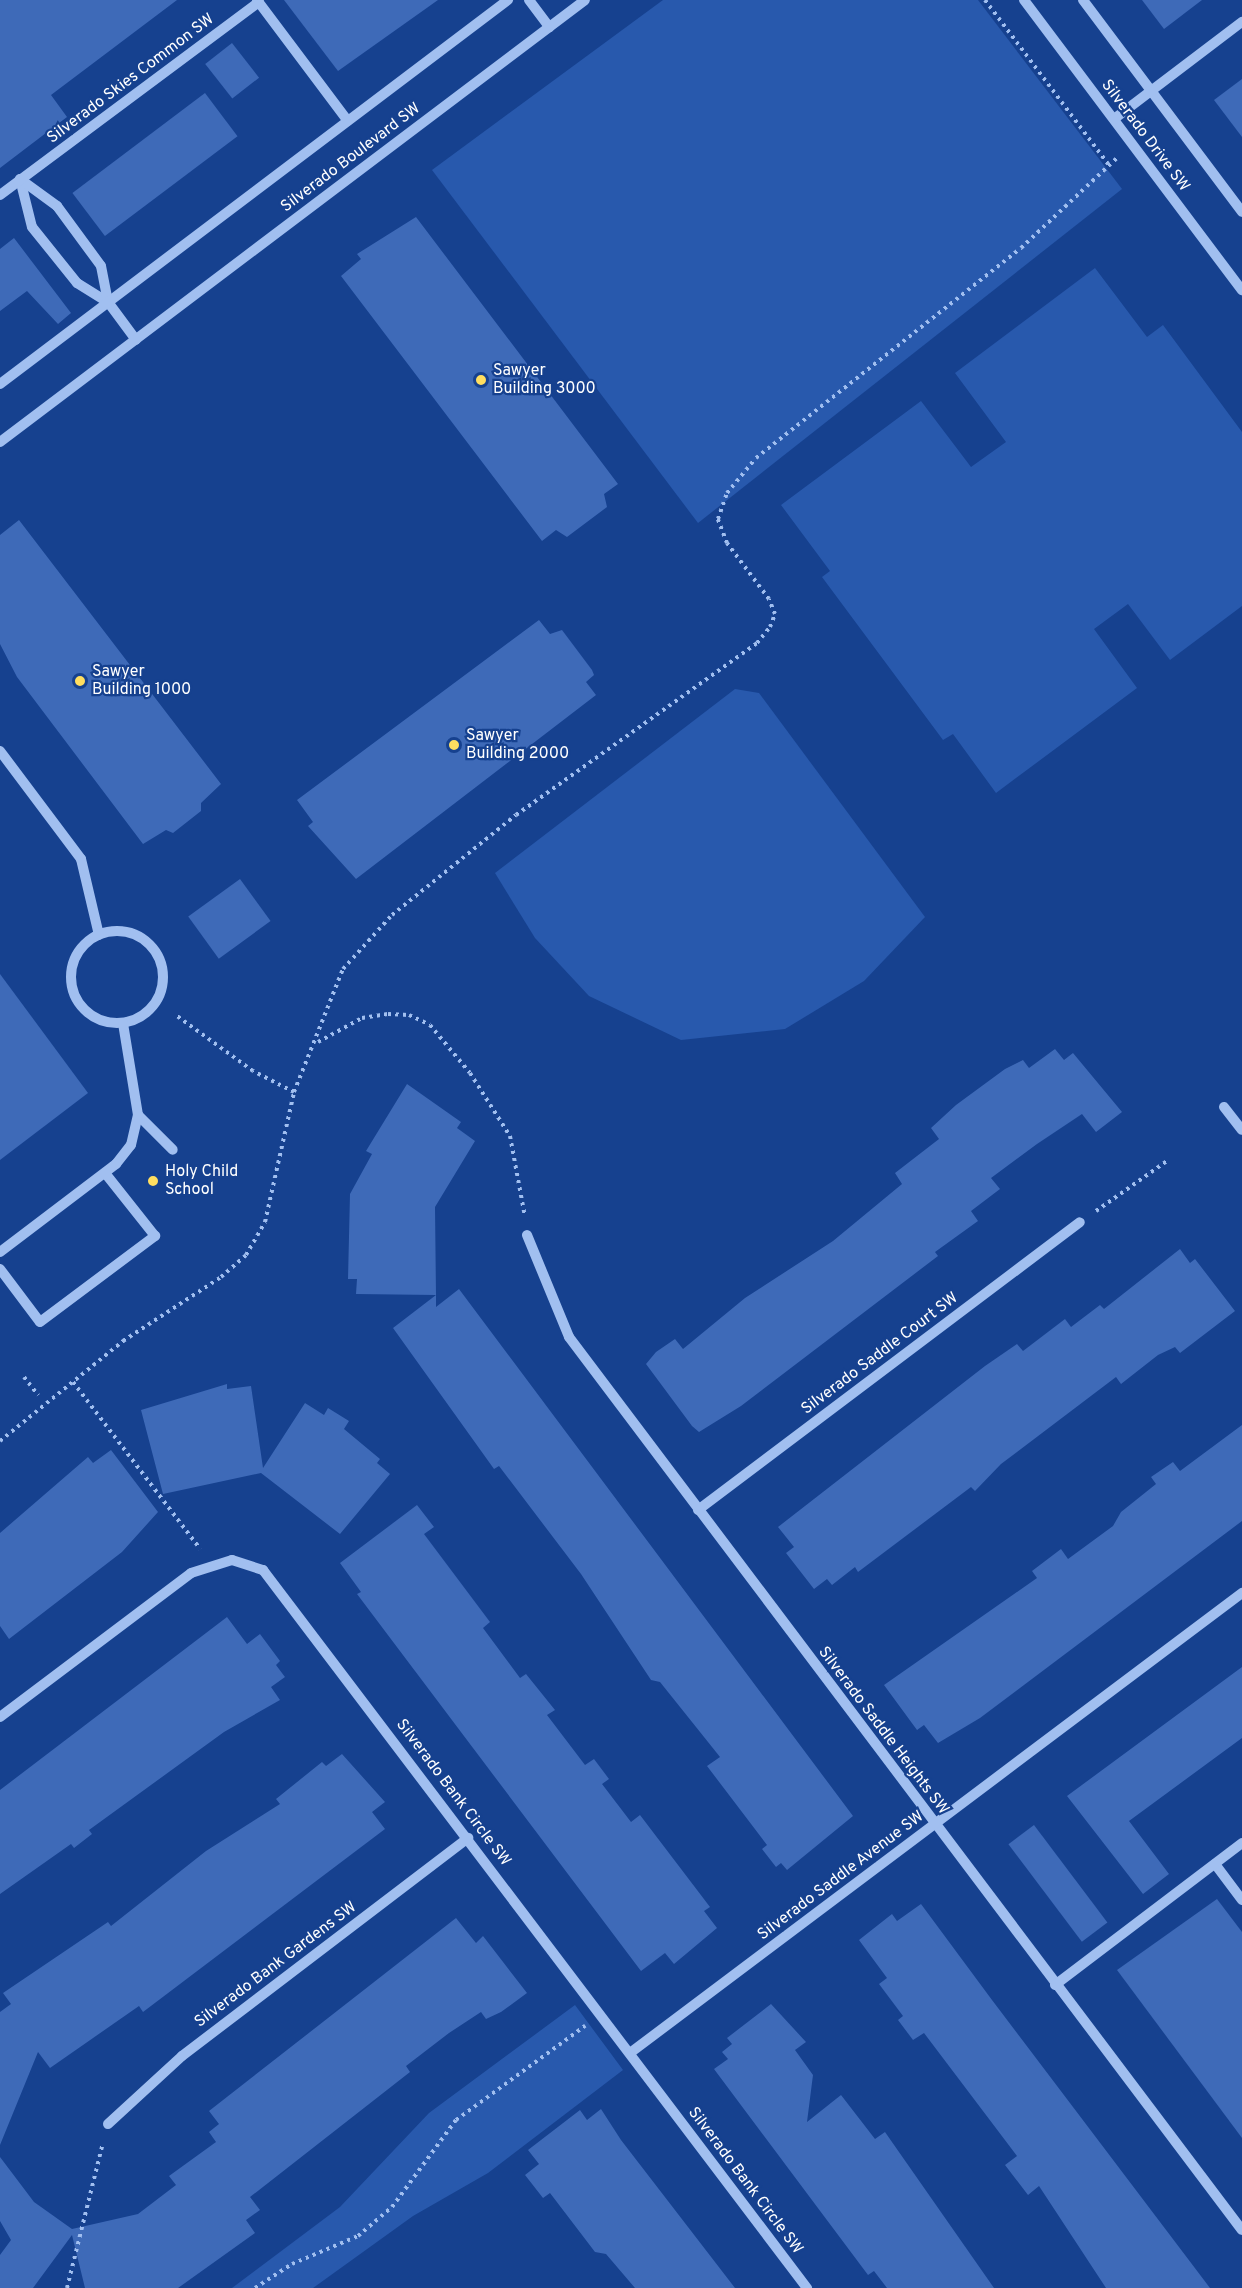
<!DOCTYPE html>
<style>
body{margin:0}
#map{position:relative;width:1242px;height:2288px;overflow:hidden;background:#16418f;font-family:Overpass,sans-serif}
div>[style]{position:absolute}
.green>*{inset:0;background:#2859ad}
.building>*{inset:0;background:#3e6ab8;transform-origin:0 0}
.path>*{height:4px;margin-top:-2px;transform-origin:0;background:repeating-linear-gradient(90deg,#a1bff0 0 3px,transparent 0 7.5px)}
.minor>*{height:10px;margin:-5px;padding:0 5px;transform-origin:5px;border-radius:5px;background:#a1bff0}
.minor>.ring{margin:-5px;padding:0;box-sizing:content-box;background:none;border:10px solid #a1bff0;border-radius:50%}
.dots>*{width:16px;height:16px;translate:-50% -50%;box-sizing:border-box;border:3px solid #16418f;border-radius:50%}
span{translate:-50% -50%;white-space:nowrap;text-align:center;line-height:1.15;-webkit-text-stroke:4.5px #16418f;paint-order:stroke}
.street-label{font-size:16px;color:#fff}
.poi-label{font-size:16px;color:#fff}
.left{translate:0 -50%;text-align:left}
</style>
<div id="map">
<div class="green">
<div style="clip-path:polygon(663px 0,978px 0,1122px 189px,698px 523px,432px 170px)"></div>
<div style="clip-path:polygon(1095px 268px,1147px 337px,1163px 325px,1242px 432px,1242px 606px,1170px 660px,1128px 604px,1094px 629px,1137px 688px,996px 793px,953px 734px,943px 740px,822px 577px,830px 571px,781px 505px,921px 401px,971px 467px,1006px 442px,955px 373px)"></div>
<div style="clip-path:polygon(735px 689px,759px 693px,925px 917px,864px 981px,785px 1029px,681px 1040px,589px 996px,535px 938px,495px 873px)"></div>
<div style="clip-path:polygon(575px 2005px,623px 2070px,488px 2173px,413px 2216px,313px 2288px,232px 2288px,340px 2207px,429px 2113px)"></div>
</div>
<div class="building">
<div style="clip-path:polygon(0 0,177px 0,51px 95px,67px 117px,0 168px)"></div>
<div style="clip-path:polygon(284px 0,438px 0,338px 71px)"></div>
<div style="clip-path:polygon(1142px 0,1202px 0,1164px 29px)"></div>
<div style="left:232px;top:43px;width:44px;height:34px;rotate:52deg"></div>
<div style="clip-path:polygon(1242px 79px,1242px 137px,1214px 100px)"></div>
<div style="left:205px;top:93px;width:54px;height:166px;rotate:53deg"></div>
<div style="clip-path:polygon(416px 217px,618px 484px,604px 494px,607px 507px,567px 537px,556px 530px,542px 541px,341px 276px,361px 259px,357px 254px)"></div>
<div style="clip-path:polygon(14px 238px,71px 313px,58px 324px,27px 291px,0 311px,0 249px)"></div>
<div style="clip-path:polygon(19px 520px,221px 784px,201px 803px,201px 811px,173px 833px,166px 830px,143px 844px,17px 677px,0 644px,0 535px)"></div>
<div style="clip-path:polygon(539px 620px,550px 634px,562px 630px,592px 670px,594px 675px,586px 682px,596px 695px,356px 879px,308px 826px,313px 822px,297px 800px)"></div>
<div style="left:240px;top:879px;width:52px;height:64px;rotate:54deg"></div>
<div style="clip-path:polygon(0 974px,88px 1093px,0 1160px)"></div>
<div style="clip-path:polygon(1055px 1049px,1064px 1060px,1073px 1053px,1122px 1112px,1096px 1132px,1082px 1114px,1037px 1144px,991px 1178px,1000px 1189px,971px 1211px,978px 1221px,935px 1252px,938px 1256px,741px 1406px,699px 1432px,692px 1426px,646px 1364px,656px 1352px,675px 1339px,683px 1349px,745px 1298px,833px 1241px,902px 1184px,895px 1173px,939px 1139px,931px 1128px,956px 1105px,1005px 1069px,1023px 1060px,1029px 1068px)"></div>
<div style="clip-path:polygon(407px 1084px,461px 1122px,457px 1128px,475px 1141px,435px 1207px,436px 1295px,356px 1294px,357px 1279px,348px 1279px,350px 1194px,372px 1154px,366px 1151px)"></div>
<div style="clip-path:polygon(1180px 1249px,1190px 1263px,1195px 1259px,1235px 1311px,1180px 1353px,1175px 1347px,1158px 1355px,1121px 1384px,1116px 1377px,1001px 1464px,975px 1491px,971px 1487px,858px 1572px,855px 1567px,832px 1585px,827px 1579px,814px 1589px,786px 1553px,794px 1547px,778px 1527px,985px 1366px,1017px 1344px,1023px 1351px,1065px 1319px,1071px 1327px,1100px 1305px,1104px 1309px)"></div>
<div style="clip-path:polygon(459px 1289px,853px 1816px,787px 1870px,781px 1863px,776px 1867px,762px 1849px,767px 1845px,707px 1766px,720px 1757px,660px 1682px,651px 1680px,581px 1574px,499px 1466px,494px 1469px,393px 1328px,436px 1295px,436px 1307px)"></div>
<div style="clip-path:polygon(227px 1384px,227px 1389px,251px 1386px,263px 1468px,305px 1403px,324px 1415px,328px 1408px,349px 1421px,344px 1429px,380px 1459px,377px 1463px,390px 1474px,340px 1534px,261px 1473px,163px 1494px,141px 1410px)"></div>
<div style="clip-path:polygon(1242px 1425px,1242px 1521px,980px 1718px,938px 1743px,924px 1725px,917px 1730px,884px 1685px,1037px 1578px,1032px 1571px,1061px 1549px,1068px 1559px,1113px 1526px,1121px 1512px,1156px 1484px,1151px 1477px,1173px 1462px,1180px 1471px)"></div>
<div style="clip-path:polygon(111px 1450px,158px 1512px,122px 1552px,9px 1639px,0 1626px,0 1533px,88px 1457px,93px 1463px)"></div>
<div style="clip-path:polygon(417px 1505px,434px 1527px,424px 1534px,490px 1622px,483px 1628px,520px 1678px,526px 1674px,555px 1710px,547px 1715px,585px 1765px,594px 1759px,609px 1779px,602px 1784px,631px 1822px,640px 1815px,710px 1907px,704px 1911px,717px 1928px,674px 1964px,665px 1953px,641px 1971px,357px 1594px,361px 1592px,340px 1563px)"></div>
<div style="clip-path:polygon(227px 1617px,247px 1644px,260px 1634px,280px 1661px,276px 1665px,285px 1677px,271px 1687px,280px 1700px,224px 1732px,89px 1830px,92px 1834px,74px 1848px,71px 1844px,0 1894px,0 1790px)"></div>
<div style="clip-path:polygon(1242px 1667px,1242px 1738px,1129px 1821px,1169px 1874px,1143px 1894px,1067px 1796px)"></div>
<div style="clip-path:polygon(342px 1754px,385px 1802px,372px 1812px,385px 1829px,143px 2012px,139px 2006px,50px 2068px,38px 2052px,0 2145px,0 2012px,11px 2004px,3px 1993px,108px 1922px,111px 1926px,206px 1851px,280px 1804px,276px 1799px,322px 1762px,326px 1766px)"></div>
<div style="left:1034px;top:1825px;width:122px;height:32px;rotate:53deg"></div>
<div style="clip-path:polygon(1217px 1899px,1242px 1932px,1242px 2138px,1117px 1970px)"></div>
<div style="clip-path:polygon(921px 1904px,992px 2000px,1210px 2288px,1106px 2288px,1039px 2186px,1028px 2195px,1005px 2165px,1017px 2156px,924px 2033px,913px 2040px,898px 2020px,903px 2016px,879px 1984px,887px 1978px,859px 1940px,892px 1914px,897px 1921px)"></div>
<div style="clip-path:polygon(456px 1918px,476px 1943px,483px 1936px,527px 1993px,501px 2012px,486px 2019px,481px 2012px,449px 2033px,406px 2066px,410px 2072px,250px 2197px,260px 2210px,246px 2220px,255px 2233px,178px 2288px,85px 2288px,72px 2235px,33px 2288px,0 2288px,0 2255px,11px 2240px,0 2221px,0 2157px,34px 2202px,72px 2229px,138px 2214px,176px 2185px,169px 2176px,216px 2142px,209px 2132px,219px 2124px,209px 2111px)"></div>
<div style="clip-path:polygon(771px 2004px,806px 2042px,795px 2050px,813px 2075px,807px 2122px,841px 2095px,875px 2139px,885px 2132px,994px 2288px,887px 2288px,874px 2271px,868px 2275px,714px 2069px,728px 2059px,722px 2052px,732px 2044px,727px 2038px)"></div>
<div style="clip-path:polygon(601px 2109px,621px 2140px,735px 2288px,635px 2288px,606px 2254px,595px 2252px,550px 2193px,543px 2198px,525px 2175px,539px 2164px,528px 2150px,580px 2110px,587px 2120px)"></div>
</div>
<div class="path">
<div style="left:985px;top:0;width:205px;rotate:53.1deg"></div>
<div style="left:318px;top:1042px;width:50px;rotate:-28.6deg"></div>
<div style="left:362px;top:1018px;width:26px;rotate:-9deg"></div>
<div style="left:388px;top:1014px;width:21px;rotate:3deg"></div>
<div style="left:409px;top:1015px;width:23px;rotate:25deg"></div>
<div style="left:430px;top:1025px;width:62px;rotate:50.2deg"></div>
<div style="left:470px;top:1073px;width:75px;rotate:57.6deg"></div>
<div style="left:510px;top:1136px;width:82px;rotate:79.5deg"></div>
<div style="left:294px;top:1092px;width:132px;rotate:-68.3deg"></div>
<div style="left:343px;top:969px;width:73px;rotate:-47.8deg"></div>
<div style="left:392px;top:915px;width:159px;rotate:-38.9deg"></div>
<div style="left:516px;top:815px;width:296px;rotate:-35.5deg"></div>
<div style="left:757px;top:643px;width:21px;rotate:-51deg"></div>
<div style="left:770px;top:627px;width:14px;rotate:-69deg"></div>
<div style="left:775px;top:614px;width:16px;rotate:-112deg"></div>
<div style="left:769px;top:599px;width:70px;rotate:-126.9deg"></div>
<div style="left:727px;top:543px;width:26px;rotate:-111deg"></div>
<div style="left:718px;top:519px;width:28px;rotate:-71deg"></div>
<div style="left:727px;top:493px;width:45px;rotate:-50.4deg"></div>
<div style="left:756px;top:458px;width:338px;rotate:-38.4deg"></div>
<div style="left:1021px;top:248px;width:133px;rotate:-43.2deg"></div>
<div style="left:1096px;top:1211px;width:87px;rotate:-35.2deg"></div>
<div style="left:24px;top:1377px;width:23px;rotate:52deg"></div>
<div style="left:73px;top:1382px;width:210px;rotate:52.7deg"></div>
<div style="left:0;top:1441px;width:159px;rotate:-39.1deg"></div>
<div style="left:123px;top:1341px;width:117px;rotate:-33.1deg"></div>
<div style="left:221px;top:1277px;width:33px;rotate:-41deg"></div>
<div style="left:246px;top:1255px;width:38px;rotate:-60deg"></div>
<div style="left:265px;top:1222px;width:133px;rotate:-77.4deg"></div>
<div style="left:294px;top:1092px;width:46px;rotate:-152.9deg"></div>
<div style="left:253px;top:1071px;width:94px;rotate:-144.1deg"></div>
<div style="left:67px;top:2288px;width:149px;rotate:-76.1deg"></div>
<div style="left:255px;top:2288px;width:44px;rotate:-33deg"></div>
<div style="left:292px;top:2264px;width:72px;rotate:-23deg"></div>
<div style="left:358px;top:2236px;width:45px;rotate:-40.5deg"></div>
<div style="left:392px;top:2207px;width:108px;rotate:-53.7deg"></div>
<div style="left:456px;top:2120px;width:160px;rotate:-36.1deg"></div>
</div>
<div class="minor">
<div style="left:257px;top:0;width:151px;rotate:53.1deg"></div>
<div style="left:529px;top:0;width:34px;rotate:53deg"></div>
<div style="left:1024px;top:0;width:363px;rotate:53.1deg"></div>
<div style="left:1083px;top:0;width:265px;rotate:53.1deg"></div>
<div style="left:1114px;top:119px;width:161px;rotate:-37.2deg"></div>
<div style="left:20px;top:179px;width:49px;rotate:76deg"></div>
<div style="left:32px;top:227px;width:72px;rotate:51.2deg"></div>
<div style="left:77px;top:283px;width:36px;rotate:32deg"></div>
<div style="left:108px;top:302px;width:47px;rotate:53.6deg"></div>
<div style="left:20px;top:179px;width:46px;rotate:36.1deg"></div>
<div style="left:57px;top:206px;width:74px;rotate:53.7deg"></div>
<div style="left:101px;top:266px;width:37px;rotate:79deg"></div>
<div style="left:0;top:195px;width:323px;rotate:-36.7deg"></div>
<div style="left:0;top:384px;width:637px;rotate:-37.09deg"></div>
<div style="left:0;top:442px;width:733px;rotate:-37.07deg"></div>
<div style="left:0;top:751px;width:135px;rotate:53.1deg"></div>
<div style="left:81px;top:859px;width:78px;rotate:76.7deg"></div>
<div class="ring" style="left:71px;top:931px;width:82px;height:82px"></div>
<div style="left:1224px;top:1107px;width:29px;rotate:52deg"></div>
<div style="left:138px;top:1115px;width:49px;rotate:45deg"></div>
<div style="left:527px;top:1235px;width:110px;rotate:67.6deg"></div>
<div style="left:569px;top:1337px;width:1118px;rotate:53deg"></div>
<div style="left:0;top:1252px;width:146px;rotate:-37.2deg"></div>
<div style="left:116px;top:1164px;width:24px;rotate:-52deg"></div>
<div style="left:131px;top:1145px;width:31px;rotate:-77deg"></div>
<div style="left:138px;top:1115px;width:93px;rotate:-99.3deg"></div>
<div style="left:0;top:1269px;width:66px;rotate:53deg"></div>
<div style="left:40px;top:1322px;width:144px;rotate:-36.8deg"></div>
<div style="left:155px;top:1236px;width:80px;rotate:-128.4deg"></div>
<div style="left:698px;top:1510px;width:478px;rotate:-37deg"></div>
<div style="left:0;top:1717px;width:239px;rotate:-37deg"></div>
<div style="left:191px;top:1573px;width:43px;rotate:-17.6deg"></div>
<div style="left:232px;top:1560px;width:33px;rotate:18deg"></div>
<div style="left:263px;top:1570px;width:901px;rotate:52.85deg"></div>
<div style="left:1215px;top:1864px;width:45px;rotate:53.1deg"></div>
<div style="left:1055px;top:1985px;width:235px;rotate:-37.2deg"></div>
<div style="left:630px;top:2053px;width:766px;rotate:-36.93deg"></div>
<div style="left:108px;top:2124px;width:100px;rotate:-42.6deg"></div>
<div style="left:182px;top:2056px;width:360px;rotate:-37.3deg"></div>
</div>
<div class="dots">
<div style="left:481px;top:380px;background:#ffde60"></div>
<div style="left:80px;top:681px;background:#ffde60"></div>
<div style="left:454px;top:745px;background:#ffde60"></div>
<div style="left:153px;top:1181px;background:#ffde60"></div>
</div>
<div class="street-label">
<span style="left:131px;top:79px;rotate:-37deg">Silverado Skies Common SW</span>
<span style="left:1145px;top:136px;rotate:53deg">Silverado Drive SW</span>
<span style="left:351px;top:158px;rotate:-37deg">Silverado Boulevard SW</span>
<span style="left:880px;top:1354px;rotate:-37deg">Silverado Saddle Court SW</span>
<span style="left:883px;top:1731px;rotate:53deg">Silverado Saddle Heights SW</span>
<span style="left:453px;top:1793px;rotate:53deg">Silverado Bank Circle SW</span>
<span style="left:841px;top:1876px;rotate:-37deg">Silverado Saddle Avenue SW</span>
<span style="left:276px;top:1965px;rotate:-37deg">Silverado Bank Gardens SW</span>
<span style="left:745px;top:2181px;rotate:53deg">Silverado Bank Circle SW</span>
</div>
<div class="poi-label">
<span class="left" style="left:493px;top:380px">Sawyer<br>Building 3000</span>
<span class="left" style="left:92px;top:681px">Sawyer<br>Building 1000</span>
<span class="left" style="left:466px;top:745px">Sawyer<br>Building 2000</span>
<span class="left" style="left:165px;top:1181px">Holy Child<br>School</span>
</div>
</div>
